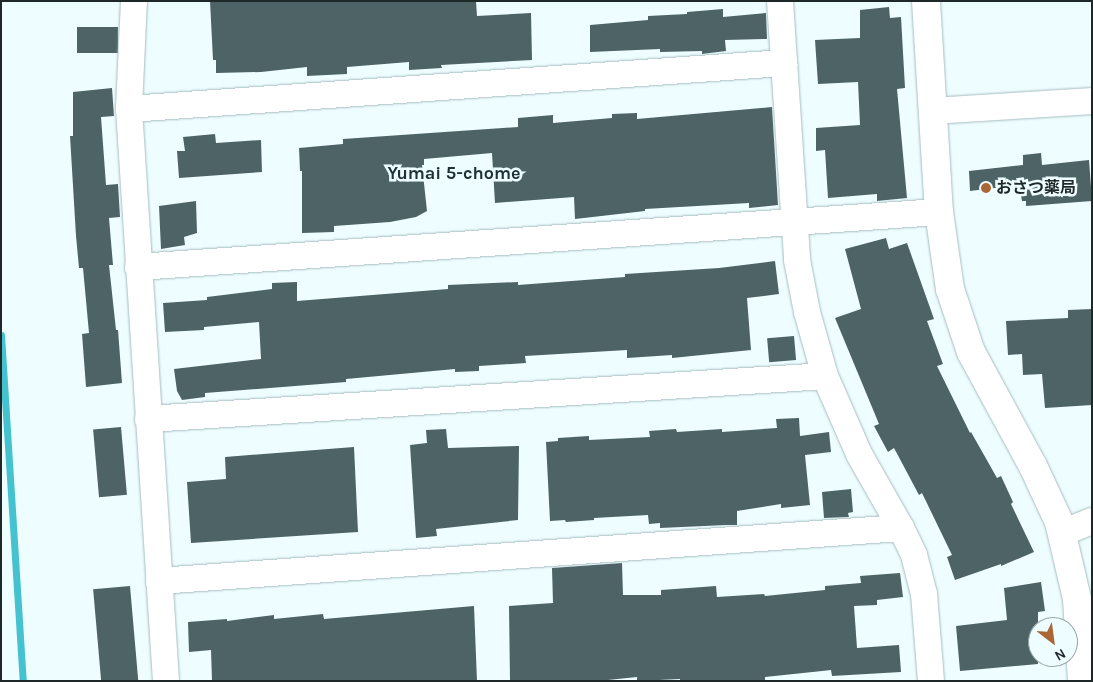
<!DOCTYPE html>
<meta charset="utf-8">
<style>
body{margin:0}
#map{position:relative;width:1093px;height:682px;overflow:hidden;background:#eefdff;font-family:Karla,"Noto Sans JP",sans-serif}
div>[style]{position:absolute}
.stream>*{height:7px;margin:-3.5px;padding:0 3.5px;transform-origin:3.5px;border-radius:3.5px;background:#45c2d0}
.building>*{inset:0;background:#4d6366;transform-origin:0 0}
.roads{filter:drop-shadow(0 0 1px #a5bdc0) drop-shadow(0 0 1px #a5bdc0)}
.minor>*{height:26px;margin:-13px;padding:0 13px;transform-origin:13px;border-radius:13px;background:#fff}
.tertiary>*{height:28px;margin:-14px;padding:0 14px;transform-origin:14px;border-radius:14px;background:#fff}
.dots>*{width:14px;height:14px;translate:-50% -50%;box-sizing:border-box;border:2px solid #eefdff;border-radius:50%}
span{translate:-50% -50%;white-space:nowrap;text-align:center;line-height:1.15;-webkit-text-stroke:5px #eefdff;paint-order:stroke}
.poi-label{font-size:16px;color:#1f2829;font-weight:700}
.left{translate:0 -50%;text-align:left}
.neighbourhood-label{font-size:18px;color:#1e3235;font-weight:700}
.frame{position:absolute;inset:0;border:2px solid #1f2829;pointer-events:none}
.north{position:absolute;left:1028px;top:617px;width:50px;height:50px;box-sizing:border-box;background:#eefdff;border:1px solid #9ba8a9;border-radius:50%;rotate:150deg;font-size:14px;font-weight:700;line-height:20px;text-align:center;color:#1f2829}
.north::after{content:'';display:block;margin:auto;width:18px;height:22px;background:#aa6735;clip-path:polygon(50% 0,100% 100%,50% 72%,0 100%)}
</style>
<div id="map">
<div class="stream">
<div style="left:1px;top:335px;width:347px;rotate:86.4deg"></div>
</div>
<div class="building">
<div style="clip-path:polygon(210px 1px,476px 1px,477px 16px,531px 13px,532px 60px,441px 65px,442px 68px,409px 70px,409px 62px,347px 67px,347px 74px,307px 76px,307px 67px,261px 72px,216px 73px,216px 60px,213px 60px)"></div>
<div style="clip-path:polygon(889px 7px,890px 18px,901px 17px,905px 88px,897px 89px,907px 198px,877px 201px,877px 194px,828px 198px,825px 150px,816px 151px,816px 128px,860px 125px,858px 82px,818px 84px,815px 40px,860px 38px,860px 10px)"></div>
<div style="clip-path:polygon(723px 9px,723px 17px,766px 13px,767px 39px,725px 40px,726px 51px,702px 54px,702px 51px,660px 52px,660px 49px,590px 52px,590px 25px,648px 20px,648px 16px,687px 14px,687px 12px)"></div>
<div style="left:77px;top:27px;width:41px;height:26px"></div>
<div style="clip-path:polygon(112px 88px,114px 116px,101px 117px,106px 185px,118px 184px,120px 217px,109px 218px,113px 265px,109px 265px,116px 330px,118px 330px,122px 383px,86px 387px,82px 334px,89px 333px,83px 268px,79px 268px,76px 236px,70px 136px,73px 136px,73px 92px)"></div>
<div style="clip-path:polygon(772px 107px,778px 205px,749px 208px,749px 203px,645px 209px,645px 211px,575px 219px,574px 197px,495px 203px,492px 153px,424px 159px,424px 165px,422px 165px,427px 211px,416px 217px,390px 222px,334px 226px,334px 232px,302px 233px,302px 171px,300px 171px,299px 148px,343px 144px,343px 139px,518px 127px,518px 118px,553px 115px,553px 123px,612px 118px,612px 114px,637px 113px,637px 119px)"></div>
<div style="clip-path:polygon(215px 134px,216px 143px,261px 140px,262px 172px,179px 178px,177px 151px,185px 151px,183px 137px)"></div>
<div style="clip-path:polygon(1041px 153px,1042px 165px,1089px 160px,1092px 201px,1026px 206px,1026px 201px,1022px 201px,1019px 185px,970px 191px,969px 171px,1023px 165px,1023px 155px)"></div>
<div style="clip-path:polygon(196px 201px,197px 233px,184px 237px,185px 245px,161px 249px,159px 206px)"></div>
<div style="clip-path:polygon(886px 238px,889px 249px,907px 243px,934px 319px,927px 321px,943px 364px,937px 366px,970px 433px,971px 432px,997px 478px,1001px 476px,1013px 502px,1011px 504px,1034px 552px,1001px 566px,1001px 564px,955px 580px,947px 557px,952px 555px,922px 493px,919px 495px,894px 448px,888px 452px,874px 426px,879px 424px,835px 318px,861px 309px,845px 249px)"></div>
<div style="clip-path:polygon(775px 261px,779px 294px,747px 298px,751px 350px,672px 358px,672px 355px,627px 358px,627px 350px,525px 356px,526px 363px,479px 366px,479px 371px,455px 372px,455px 369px,346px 379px,346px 382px,205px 393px,205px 397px,182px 400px,177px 391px,174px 369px,261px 359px,259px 322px,204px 327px,204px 330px,165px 332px,163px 303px,207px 300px,207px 297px,272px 289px,272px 283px,297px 282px,297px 301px,448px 289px,448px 285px,518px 282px,518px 285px,625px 277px,625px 274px,719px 268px)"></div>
<div style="clip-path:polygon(1092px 309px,1092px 405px,1045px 408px,1042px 374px,1023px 375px,1022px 354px,1008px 355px,1006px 321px,1068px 318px,1068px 310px)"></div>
<div style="left:794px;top:336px;width:24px;height:27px;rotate:85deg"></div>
<div style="clip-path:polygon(799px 418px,800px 436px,829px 432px,831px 452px,805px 455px,810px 505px,781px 508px,781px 504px,737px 511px,737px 525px,726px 525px,660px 528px,660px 523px,649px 524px,648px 515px,594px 518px,594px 520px,566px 522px,565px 520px,550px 521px,546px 442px,558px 441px,558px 438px,589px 436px,589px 440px,650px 437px,649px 431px,676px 429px,677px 432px,722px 429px,722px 432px,777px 428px,776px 419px)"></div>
<div style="left:121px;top:427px;width:68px;height:28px;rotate:85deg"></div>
<div style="clip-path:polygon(446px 429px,448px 448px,519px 446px,518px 520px,436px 529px,437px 536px,416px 538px,410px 445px,427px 443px,426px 430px)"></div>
<div style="clip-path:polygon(354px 447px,358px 532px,191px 543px,187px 482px,226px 479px,225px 457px)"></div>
<div style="clip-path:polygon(851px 489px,853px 512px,848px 513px,849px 517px,824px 518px,822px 492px)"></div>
<div style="clip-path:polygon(622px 563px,623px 595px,661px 595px,661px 590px,716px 586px,717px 597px,764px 594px,765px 596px,825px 590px,825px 586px,861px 583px,860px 576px,900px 573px,903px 597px,877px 600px,877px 605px,854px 606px,857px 648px,899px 645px,901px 672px,832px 676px,831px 670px,822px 671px,765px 677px,765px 681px,680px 681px,680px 679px,637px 681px,637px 677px,598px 681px,510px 681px,509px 606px,553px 603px,552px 568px)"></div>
<div style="clip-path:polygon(1041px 582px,1045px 611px,1038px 612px,1038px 664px,960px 671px,956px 626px,1007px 620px,1004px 588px)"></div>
<div style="left:130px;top:586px;width:95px;height:37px;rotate:85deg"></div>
<div style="clip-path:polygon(474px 606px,477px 681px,212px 681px,211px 650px,189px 652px,188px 622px,227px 619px,227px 621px,274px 615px,274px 619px,323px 614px,324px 619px)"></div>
</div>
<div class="roads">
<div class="minor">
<div style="left:134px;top:1px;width:108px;rotate:92.7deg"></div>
<div style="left:129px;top:109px;width:573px;rotate:86.3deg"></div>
<div style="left:780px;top:1px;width:260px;rotate:86.2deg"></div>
<div style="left:797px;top:260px;width:53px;rotate:79.1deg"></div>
<div style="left:807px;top:312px;width:66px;rotate:74.3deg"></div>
<div style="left:825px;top:376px;width:85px;rotate:66.4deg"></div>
<div style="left:859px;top:454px;width:85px;rotate:60.4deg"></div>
<div style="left:901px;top:528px;width:30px;rotate:64deg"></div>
<div style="left:914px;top:555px;width:40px;rotate:75.6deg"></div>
<div style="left:924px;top:594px;width:87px;rotate:85.4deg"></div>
<div style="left:129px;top:109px;width:657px;rotate:-4.02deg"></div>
<div style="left:933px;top:111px;width:159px;rotate:-3.6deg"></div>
<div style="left:138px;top:267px;width:803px;rotate:-3.93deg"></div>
<div style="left:148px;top:419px;width:678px;rotate:-3.63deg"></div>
<div style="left:1062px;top:533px;width:32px;rotate:-22deg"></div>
<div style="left:159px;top:581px;width:744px;rotate:-4.09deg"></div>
</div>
<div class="tertiary">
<div style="left:926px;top:1px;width:211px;rotate:86.5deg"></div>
<div style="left:939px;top:212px;width:78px;rotate:81.9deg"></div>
<div style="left:950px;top:289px;width:66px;rotate:71.6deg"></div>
<div style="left:971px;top:352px;width:130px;rotate:61.5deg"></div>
<div style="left:1033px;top:466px;width:62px;rotate:65.1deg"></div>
<div style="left:1059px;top:522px;width:79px;rotate:76.8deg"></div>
<div style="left:1077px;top:599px;width:82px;rotate:86.5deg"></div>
</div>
</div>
<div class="dots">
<div style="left:986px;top:188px;background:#aa6735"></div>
</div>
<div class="poi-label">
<span class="left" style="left:996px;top:188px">おさつ薬局</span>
</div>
<div class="neighbourhood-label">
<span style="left:454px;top:173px">Yumai 5-chome</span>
</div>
<div class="frame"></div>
<div class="north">N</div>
</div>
